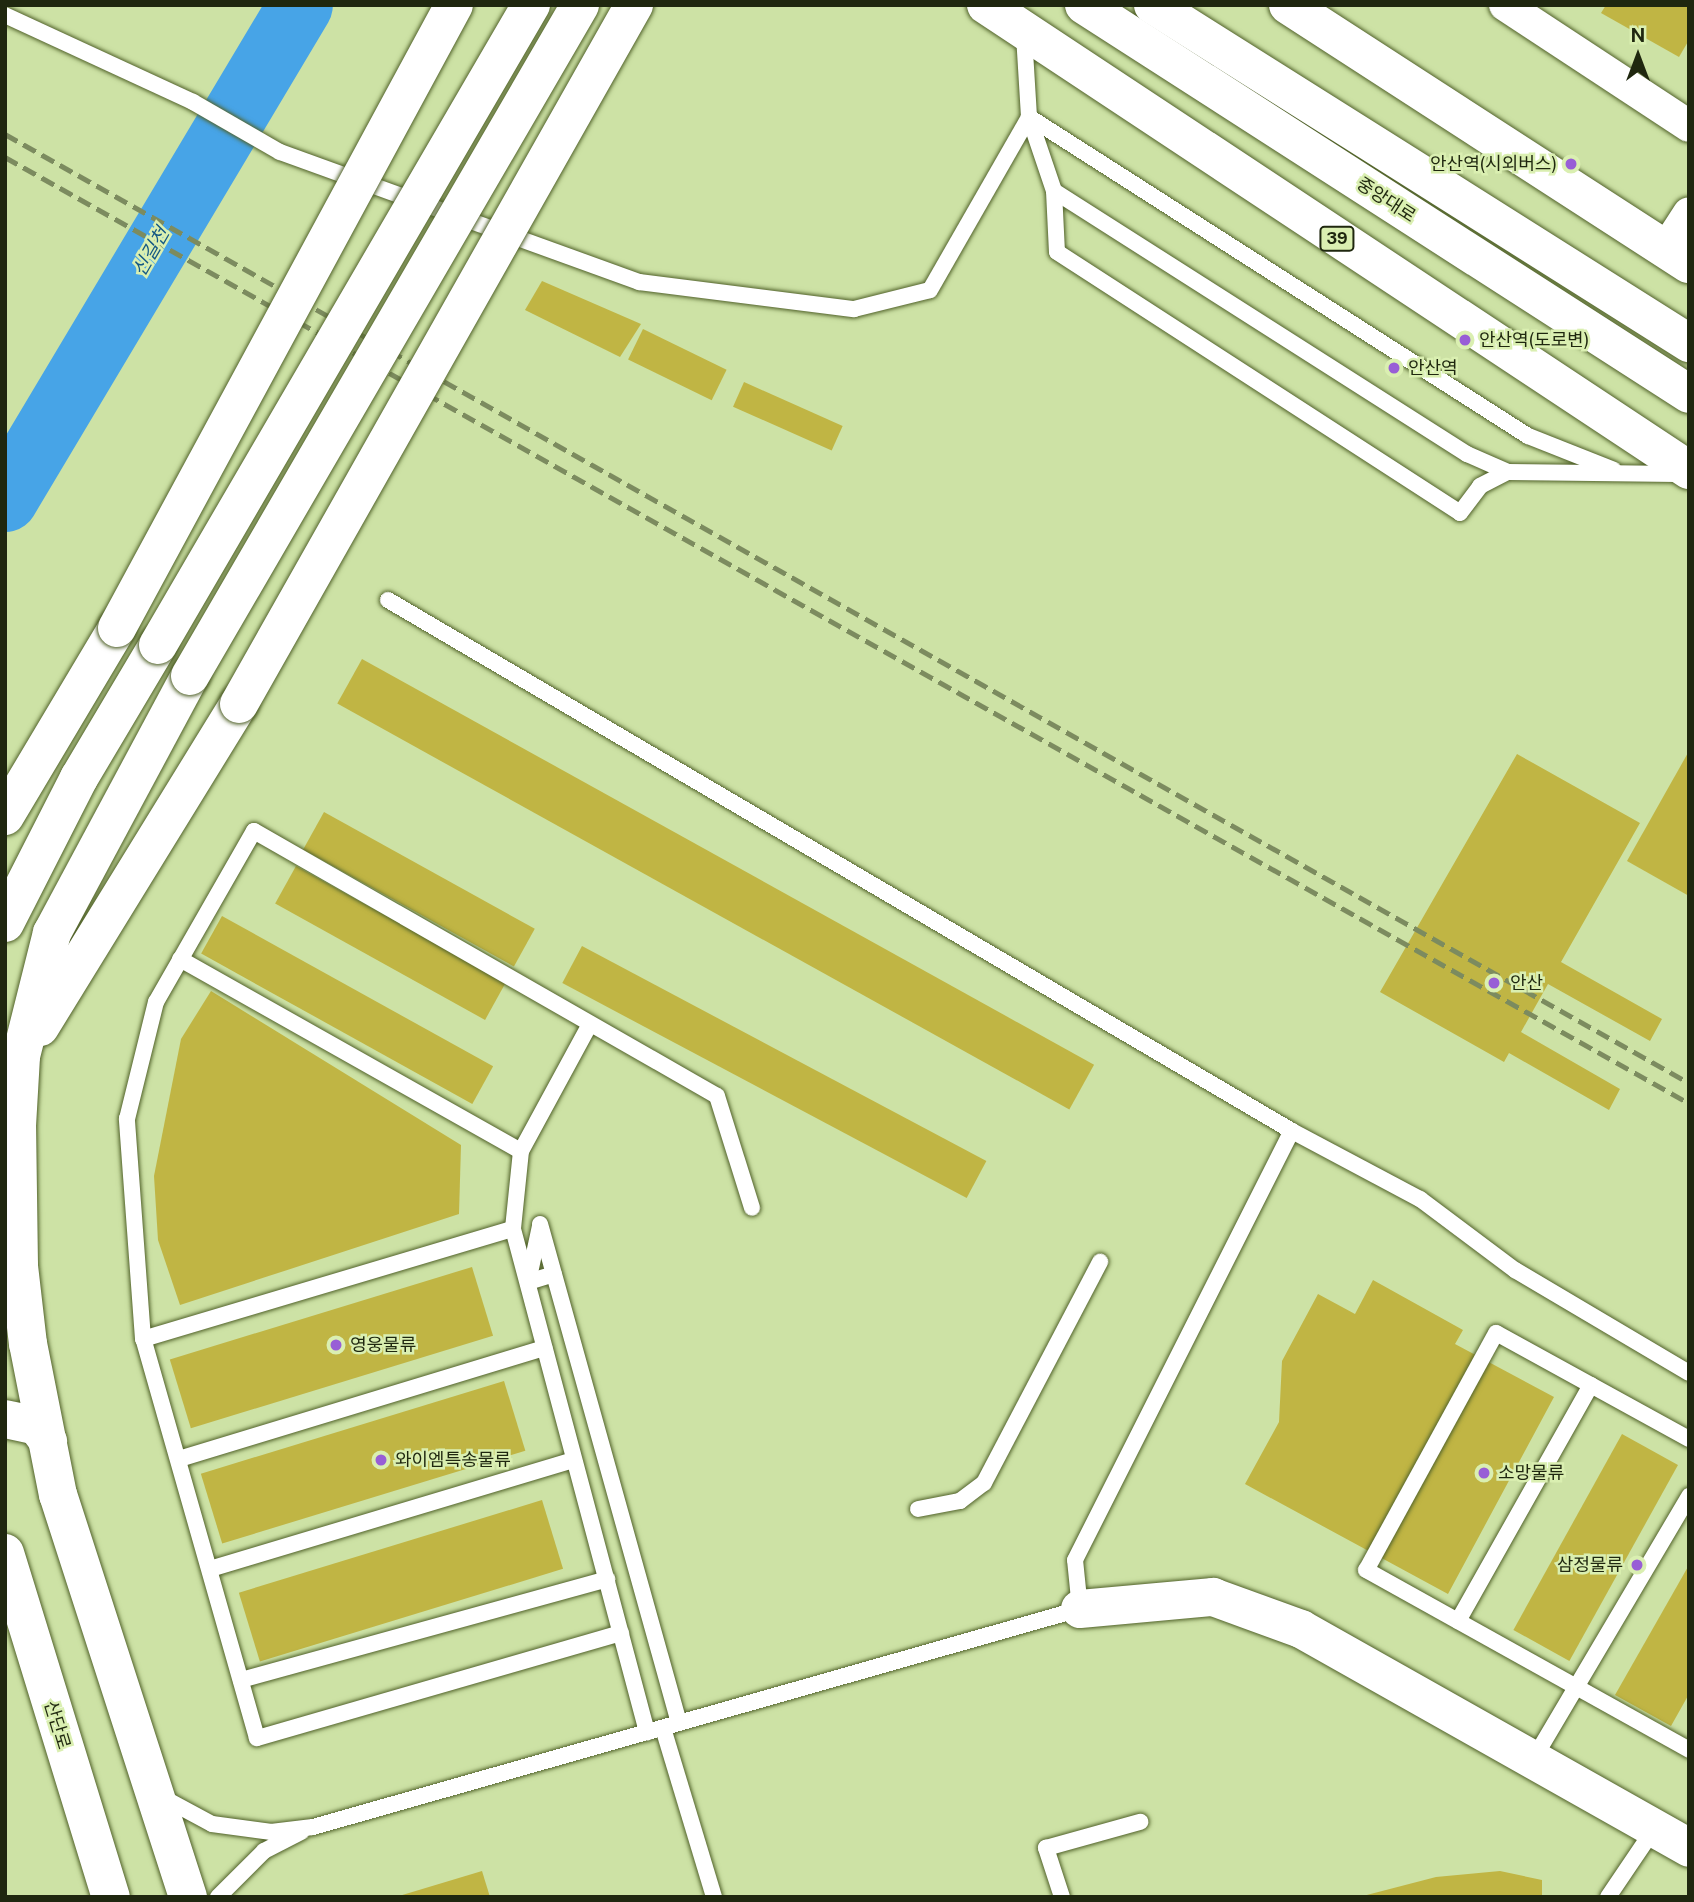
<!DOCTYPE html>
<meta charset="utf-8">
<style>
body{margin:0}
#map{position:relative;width:1694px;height:1902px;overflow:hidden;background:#cde2a5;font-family:"Public Sans","Noto Sans KR",sans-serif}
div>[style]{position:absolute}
.river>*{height:65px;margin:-32.5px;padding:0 32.5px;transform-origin:32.5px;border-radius:32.5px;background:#47a4e7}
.building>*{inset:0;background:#c0b544;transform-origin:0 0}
.roads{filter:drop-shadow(0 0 2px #51622a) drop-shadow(0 0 2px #51622a)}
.lane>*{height:16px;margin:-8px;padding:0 8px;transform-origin:8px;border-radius:8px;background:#fff}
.street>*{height:32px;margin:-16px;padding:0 16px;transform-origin:16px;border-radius:16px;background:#fff}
.secondary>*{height:38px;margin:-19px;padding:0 19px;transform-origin:19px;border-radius:19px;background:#fff}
.primary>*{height:38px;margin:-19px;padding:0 19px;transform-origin:19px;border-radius:19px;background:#fff}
.rail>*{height:5px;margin-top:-2.5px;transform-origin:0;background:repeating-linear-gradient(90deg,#7c8b5f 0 14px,transparent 0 21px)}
.bridges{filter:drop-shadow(0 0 2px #51622a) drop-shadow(0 0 2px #51622a)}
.secondary-bridge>*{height:38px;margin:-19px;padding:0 19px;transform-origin:19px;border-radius:19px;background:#fff}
.dots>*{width:19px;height:19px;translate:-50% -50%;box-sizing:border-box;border:4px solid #daefb1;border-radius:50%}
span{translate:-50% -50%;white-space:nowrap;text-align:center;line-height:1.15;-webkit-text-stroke:5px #daefb1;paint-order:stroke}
.shield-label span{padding:2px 5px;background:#daefb1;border:2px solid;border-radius:5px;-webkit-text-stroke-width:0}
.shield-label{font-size:16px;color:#1f270f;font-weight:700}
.poi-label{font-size:18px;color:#1f270f}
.right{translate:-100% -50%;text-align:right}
.left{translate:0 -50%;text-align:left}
.street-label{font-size:18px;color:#1f270f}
.water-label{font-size:19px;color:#145884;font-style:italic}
.frame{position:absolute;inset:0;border:7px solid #1f270f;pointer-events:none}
.north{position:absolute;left:1603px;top:21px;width:70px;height:70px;-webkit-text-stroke:5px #daefb1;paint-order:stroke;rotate:0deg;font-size:19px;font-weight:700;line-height:28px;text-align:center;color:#1f270f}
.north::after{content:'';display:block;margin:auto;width:24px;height:32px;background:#1f270f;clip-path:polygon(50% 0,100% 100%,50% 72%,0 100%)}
</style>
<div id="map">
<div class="river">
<div style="left:5px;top:499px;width:575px;rotate:-59.16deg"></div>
</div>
<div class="building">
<div style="clip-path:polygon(1606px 5px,1689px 5px,1689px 40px,1679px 57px,1601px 13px)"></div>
<div style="clip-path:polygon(542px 281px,641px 324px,620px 357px,525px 310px)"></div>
<div style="left:643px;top:329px;width:93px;height:34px;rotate:26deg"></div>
<div style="left:744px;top:382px;width:108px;height:27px;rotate:24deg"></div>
<div style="left:362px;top:659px;width:837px;height:51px;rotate:29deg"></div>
<div style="clip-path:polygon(1689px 751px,1689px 896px,1627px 861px)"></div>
<div style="clip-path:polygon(1517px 754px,1640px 823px,1561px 962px,1662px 1019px,1650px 1041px,1548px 984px,1521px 1032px,1620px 1089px,1609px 1110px,1509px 1053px,1504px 1062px,1380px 992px)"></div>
<div style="left:324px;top:812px;width:241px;height:43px;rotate:29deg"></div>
<div style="left:296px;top:866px;width:240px;height:43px;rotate:29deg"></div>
<div style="left:222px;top:916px;width:310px;height:43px;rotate:29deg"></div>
<div style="left:582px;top:946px;width:458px;height:42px;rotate:28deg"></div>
<div style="clip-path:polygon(211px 991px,461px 1145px,459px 1214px,180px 1305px,158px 1240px,154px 1176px,181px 1039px)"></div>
<div style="left:472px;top:1267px;width:72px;height:316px;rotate:73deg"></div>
<div style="clip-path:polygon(1373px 1280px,1463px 1330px,1455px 1344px,1554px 1397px,1448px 1594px,1245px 1484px,1279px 1422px,1282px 1361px,1318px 1294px,1355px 1314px)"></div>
<div style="left:504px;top:1381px;width:73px;height:317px;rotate:73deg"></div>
<div style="left:1622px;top:1434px;width:64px;height:224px;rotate:29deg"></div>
<div style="left:542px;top:1500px;width:72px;height:317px;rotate:73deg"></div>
<div style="clip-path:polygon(1689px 1565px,1689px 1694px,1671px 1726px,1615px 1695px)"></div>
<div style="clip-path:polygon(482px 1871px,490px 1897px,399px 1897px,399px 1896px)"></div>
<div style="clip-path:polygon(1500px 1871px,1542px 1880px,1542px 1897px,1359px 1897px,1436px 1877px)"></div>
</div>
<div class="roads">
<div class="lane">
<div style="left:5px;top:15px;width:207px;rotate:24.8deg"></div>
<div style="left:193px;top:102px;width:100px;rotate:29.9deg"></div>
<div style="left:280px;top:152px;width:382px;rotate:19.9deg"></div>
<div style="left:639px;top:282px;width:217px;rotate:7.2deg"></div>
<div style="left:854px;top:309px;width:78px;rotate:-14deg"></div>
<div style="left:930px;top:290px;width:199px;rotate:-60.2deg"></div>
<div style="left:1029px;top:117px;width:592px;rotate:32.59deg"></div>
<div style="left:1528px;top:436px;width:92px;rotate:21.6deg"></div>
<div style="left:1024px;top:35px;width:82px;rotate:86.5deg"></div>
<div style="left:1029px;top:117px;width:78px;rotate:71.3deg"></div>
<div style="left:1054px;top:191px;width:61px;rotate:87.2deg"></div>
<div style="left:1057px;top:252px;width:480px;rotate:32.9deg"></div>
<div style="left:1460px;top:513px;width:34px;rotate:-53deg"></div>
<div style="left:1480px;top:486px;width:31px;rotate:-27deg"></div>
<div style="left:1508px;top:472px;width:170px;rotate:0.7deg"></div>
<div style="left:1054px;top:191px;width:490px;rotate:32.5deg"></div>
<div style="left:1467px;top:454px;width:45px;rotate:23.7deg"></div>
<div style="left:388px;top:600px;width:1048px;rotate:30.43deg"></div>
<div style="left:1292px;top:1131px;width:145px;rotate:28deg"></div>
<div style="left:1420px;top:1199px;width:119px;rotate:36.8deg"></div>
<div style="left:1515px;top:1270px;width:202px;rotate:30.6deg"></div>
<div style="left:180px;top:959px;width:391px;rotate:29.4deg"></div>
<div style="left:590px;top:1024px;width:145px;rotate:118.5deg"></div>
<div style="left:521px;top:1151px;width:78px;rotate:95.9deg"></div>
<div style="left:513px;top:1229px;width:521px;rotate:75.08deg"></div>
<div style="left:540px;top:1224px;width:518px;rotate:74.43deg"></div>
<div style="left:540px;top:1226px;width:57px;rotate:102.1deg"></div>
<div style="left:528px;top:1282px;width:27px;rotate:-17deg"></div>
<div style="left:143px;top:1339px;width:386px;rotate:-16.6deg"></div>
<div style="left:1689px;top:1439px;width:220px;rotate:-151.2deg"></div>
<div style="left:1496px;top:1333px;width:270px;rotate:118.7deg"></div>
<div style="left:1366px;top:1570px;width:370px;rotate:29.1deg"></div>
<div style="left:179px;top:1459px;width:382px;rotate:-16.9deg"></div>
<div style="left:918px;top:1509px;width:43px;rotate:-10.8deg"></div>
<div style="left:960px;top:1501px;width:30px;rotate:-37deg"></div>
<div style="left:984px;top:1483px;width:250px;rotate:-62.3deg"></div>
<div style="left:210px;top:1569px;width:379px;rotate:-16.7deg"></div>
<div style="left:1458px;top:1621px;width:271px;rotate:-60.6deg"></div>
<div style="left:621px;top:1633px;width:379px;rotate:163.9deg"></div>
<div style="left:257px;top:1738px;width:415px;rotate:-105.9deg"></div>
<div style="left:143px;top:1339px;width:221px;rotate:-94.2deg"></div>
<div style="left:127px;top:1119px;width:121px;rotate:-76.1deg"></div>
<div style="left:156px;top:1002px;width:197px;rotate:-60.2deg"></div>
<div style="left:254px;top:831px;width:533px;rotate:29.78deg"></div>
<div style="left:717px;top:1096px;width:117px;rotate:72.6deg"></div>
<div style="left:241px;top:1680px;width:380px;rotate:-15.4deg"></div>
<div style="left:663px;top:1728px;width:177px;rotate:73.2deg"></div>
<div style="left:1533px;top:1760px;width:307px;rotate:-59.4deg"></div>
<div style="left:160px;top:1796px;width:59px;rotate:28.3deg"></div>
<div style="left:212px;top:1824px;width:60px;rotate:7.7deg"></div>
<div style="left:271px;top:1832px;width:42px;rotate:-6.8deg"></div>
<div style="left:313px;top:1827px;width:797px;rotate:-15.87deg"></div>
<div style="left:1080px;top:1609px;width:49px;rotate:-95.8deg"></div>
<div style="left:1075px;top:1560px;width:481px;rotate:-63.2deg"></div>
<div style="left:218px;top:1897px;width:65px;rotate:-45deg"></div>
<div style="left:264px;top:1851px;width:42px;rotate:-27.2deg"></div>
<div style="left:1062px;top:1897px;width:52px;rotate:-108.1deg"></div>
<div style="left:1046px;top:1848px;width:98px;rotate:-15.5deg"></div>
<div style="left:1608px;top:1897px;width:82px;rotate:-55.9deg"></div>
</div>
<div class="street">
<div style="left:1505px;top:5px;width:220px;rotate:33.3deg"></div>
<div style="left:1667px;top:247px;width:40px;rotate:-57.1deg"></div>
</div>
<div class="secondary">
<div style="left:5px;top:816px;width:219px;rotate:-59.2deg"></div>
<div style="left:5px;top:923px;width:163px;rotate:-63deg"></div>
<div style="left:79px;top:778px;width:155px;rotate:-59.3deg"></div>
<div style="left:40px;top:1027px;width:379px;rotate:-58.4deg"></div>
<div style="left:5px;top:1419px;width:33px;rotate:12deg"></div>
<div style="left:37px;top:1426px;width:19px;rotate:54deg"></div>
<div style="left:5px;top:1553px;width:360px;rotate:72.9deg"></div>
<div style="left:1080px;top:1609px;width:134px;rotate:-5.2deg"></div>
<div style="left:1213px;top:1597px;width:94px;rotate:20deg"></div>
<div style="left:1301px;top:1629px;width:446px;rotate:29.4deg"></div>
<div style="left:188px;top:1897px;width:422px;rotate:-107.9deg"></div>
<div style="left:58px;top:1495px;width:154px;rotate:-101.2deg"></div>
<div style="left:28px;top:1344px;width:79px;rotate:-96.6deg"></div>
<div style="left:19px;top:1266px;width:140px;rotate:-90.8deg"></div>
<div style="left:17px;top:1126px;width:70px;rotate:-86.7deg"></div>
<div style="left:21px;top:1056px;width:127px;rotate:-75.9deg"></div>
<div style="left:52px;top:933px;width:292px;rotate:-61.8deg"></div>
</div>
<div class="primary">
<div style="left:986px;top:5px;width:843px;rotate:33.48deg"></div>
<div style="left:1084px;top:5px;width:719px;rotate:32.74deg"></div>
<div style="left:1153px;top:5px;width:634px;rotate:32.24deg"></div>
<div style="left:1288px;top:5px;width:477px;rotate:32.9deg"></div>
</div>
</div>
<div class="rail">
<div style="left:5px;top:134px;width:1933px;rotate:29.4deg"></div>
<div style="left:5px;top:157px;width:1932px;rotate:29.33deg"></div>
</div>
<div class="bridges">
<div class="secondary-bridge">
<div style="left:117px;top:628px;width:708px;rotate:-61.59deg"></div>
<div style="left:158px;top:645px;width:741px;rotate:-59.77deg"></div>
<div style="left:190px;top:676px;width:776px;rotate:-59.83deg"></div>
<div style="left:239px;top:704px;width:803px;rotate:-60.53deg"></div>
</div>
</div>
<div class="dots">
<div style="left:1571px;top:164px;background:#985ed6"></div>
<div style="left:1465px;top:340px;background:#985ed6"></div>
<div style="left:1394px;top:368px;background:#985ed6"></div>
<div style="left:1494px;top:983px;background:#985ed6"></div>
<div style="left:336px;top:1345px;background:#985ed6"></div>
<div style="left:381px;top:1460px;background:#985ed6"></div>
<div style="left:1484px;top:1473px;background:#985ed6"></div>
<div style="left:1637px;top:1565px;background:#985ed6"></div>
</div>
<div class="shield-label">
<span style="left:1337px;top:239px">39</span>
</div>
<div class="poi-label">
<span class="right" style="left:1557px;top:164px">안산역(시외버스)</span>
<span class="left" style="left:1479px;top:340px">안산역(도로변)</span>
<span class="left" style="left:1408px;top:368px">안산역</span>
<span class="left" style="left:1510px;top:983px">안산</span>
<span class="left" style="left:350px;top:1345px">영웅물류</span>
<span class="left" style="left:395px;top:1460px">와이엠특송물류</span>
<span class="left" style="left:1498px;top:1473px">소망물류</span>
<span class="right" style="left:1623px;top:1565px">삼정물류</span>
</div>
<div class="street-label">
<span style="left:1386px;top:200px;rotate:33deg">중앙대로</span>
<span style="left:57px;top:1725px;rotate:73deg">산단로</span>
</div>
<div class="water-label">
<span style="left:151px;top:252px;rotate:-60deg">신길천</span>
</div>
<div class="frame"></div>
<div class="north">N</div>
</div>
